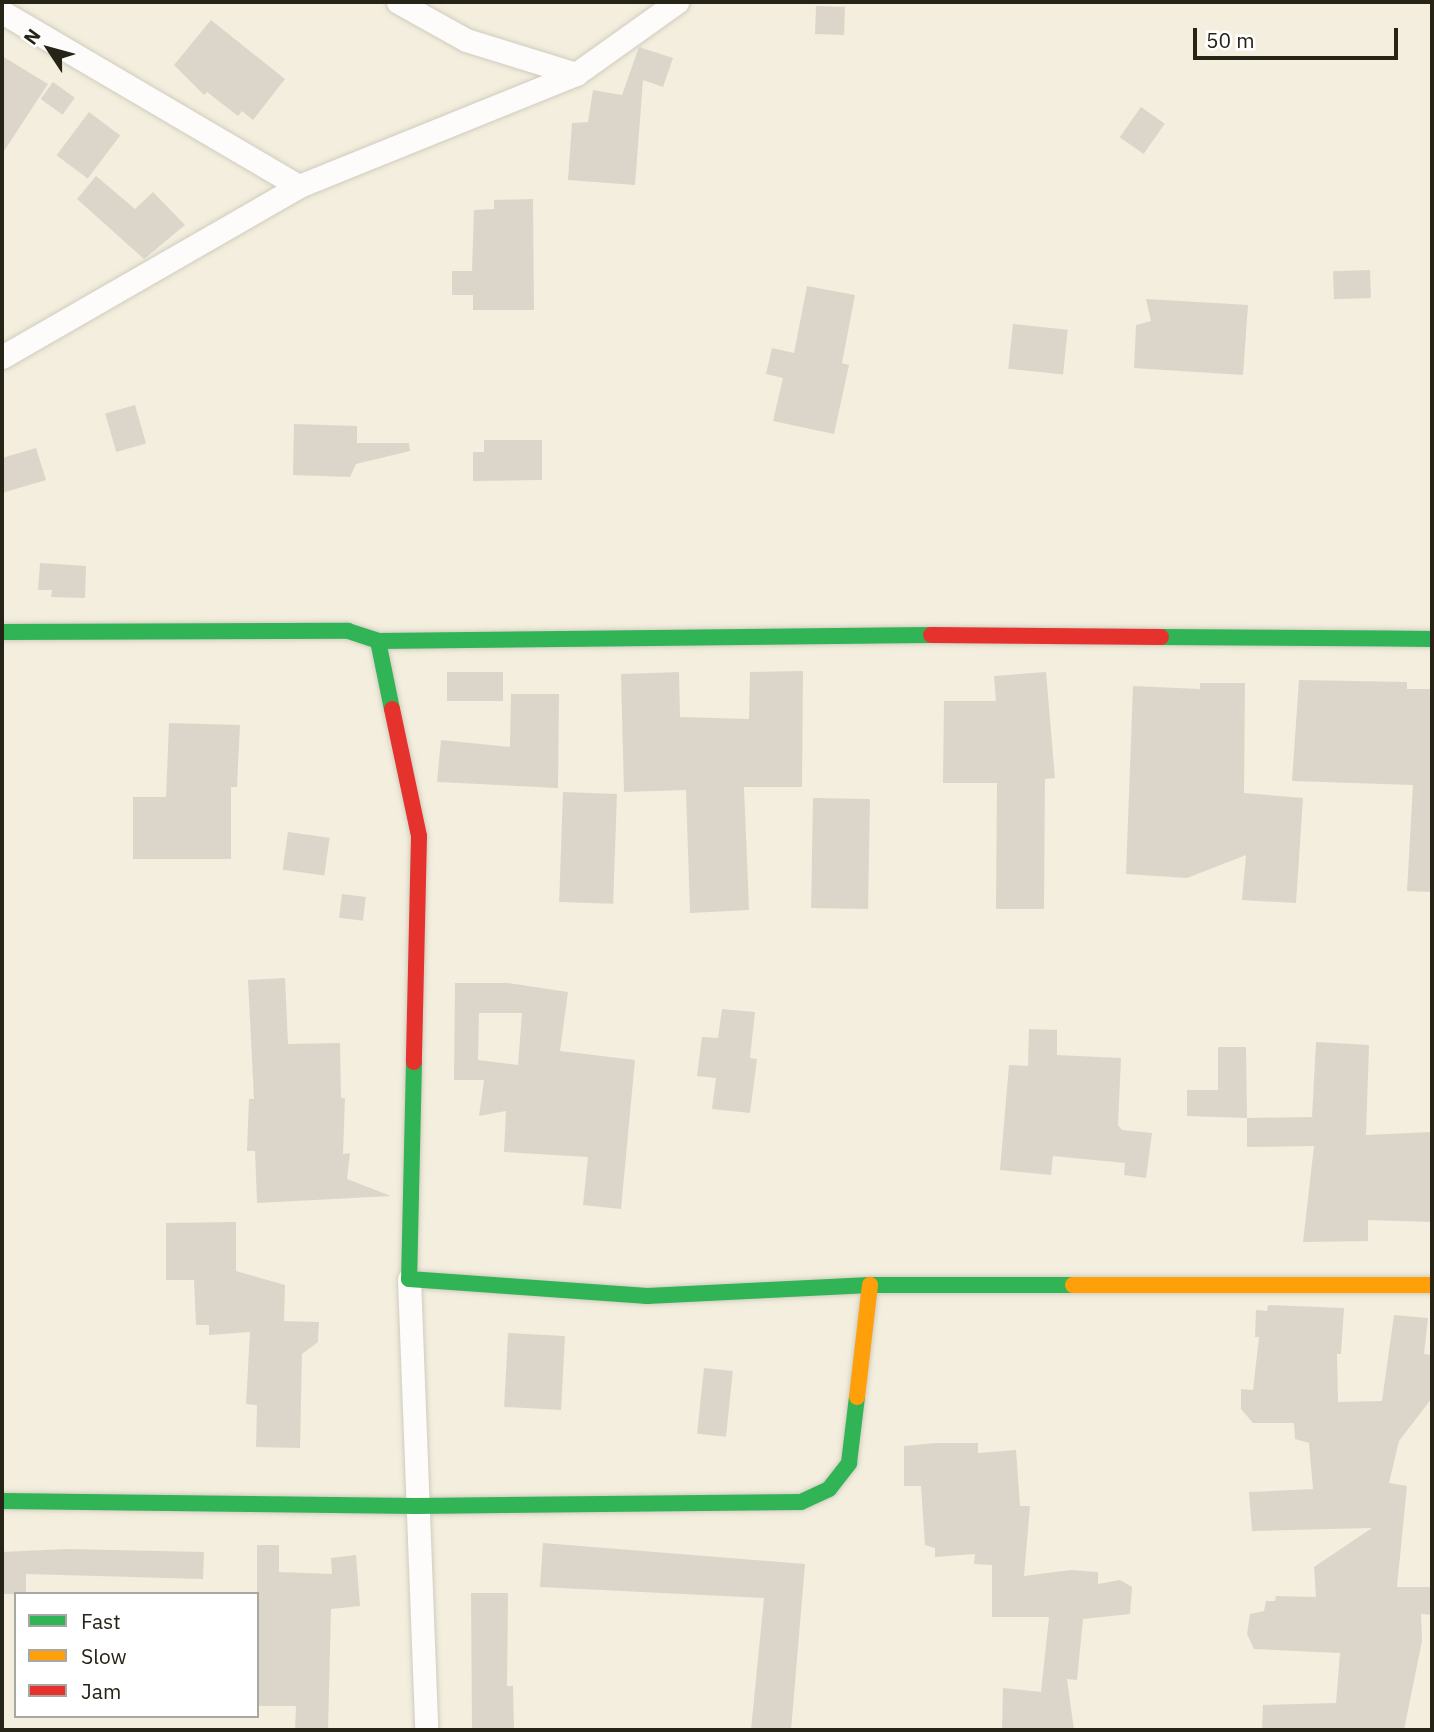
<!DOCTYPE html>
<style>
body{margin:0}
#map{position:relative;width:1434px;height:1732px;overflow:hidden;background:#f3eedd;font-family:"IBM Plex Sans",sans-serif}
div>[style]{position:absolute}
.building>*{inset:0;background:#dcd6ca;transform-origin:0 0}
.roads{filter:drop-shadow(0 0 2px #d0ccbf) drop-shadow(0 0 2px #d0ccbf)}
.street>*{height:23px;margin:-11.5px;padding:0 11.5px;transform-origin:11.5px;border-radius:11.5px;background:#fdfcfa}
.fast>*{height:16px;margin:-8px;padding:0 8px;transform-origin:8px;border-radius:8px;background:#30b455}
.slow>*{height:16px;margin:-8px;padding:0 8px;transform-origin:8px;border-radius:8px;background:#ff9f0a}
.jam>*{height:16px;margin:-8px;padding:0 8px;transform-origin:8px;border-radius:8px;background:#e5322d}
span{translate:-50% -50%;white-space:nowrap;text-align:center;line-height:1.15;-webkit-text-stroke:5px #fff;paint-order:stroke}
.frame{position:absolute;inset:0;border:4px solid #262317;pointer-events:none}
.legend{position:absolute;left:14px;top:1592px;width:245px;height:126px;box-sizing:border-box;background:#fff;border:2px solid #a8a7a2;margin:0;padding:9px 12px;list-style:none;font-size:21px;color:#262317}
.legend li{display:flex;align-items:center;gap:14px;height:35px}
.legend b{width:35px;border:2px solid #a8a7a2}
.north{position:absolute;left:14px;top:14px;width:70px;height:70px;-webkit-text-stroke:5px #fff;paint-order:stroke;rotate:306deg;font-size:19px;font-weight:700;line-height:28px;text-align:center;color:#262317}
.north::after{content:'';display:block;margin:auto;width:24px;height:32px;background:#262317;clip-path:polygon(50% 0,100% 100%,50% 72%,0 100%)}
.scale{position:absolute;left:1193px;top:28px;width:205px;height:32px;box-sizing:border-box;border:4px solid #262317;border-top:0;padding-left:9px;font-size:21px;line-height:24px;white-space:nowrap;color:#262317;-webkit-text-stroke:5px #fff;paint-order:stroke}
</style>
<div id="map">
<div class="building">
<div style="left:816px;top:6px;width:29px;height:28px;rotate:2deg"></div>
<div style="clip-path:polygon(211px 20px,285px 79px,253px 120px,242px 111px,238px 116px,207px 92px,204px 95px,174px 65px)"></div>
<div style="clip-path:polygon(639px 47px,673px 58px,663px 87px,643px 80px,635px 185px,568px 180px,572px 123px,588px 122px,593px 90px,622px 95px)"></div>
<div style="clip-path:polygon(2px 56px,48px 84px,2px 154px)"></div>
<div style="left:53px;top:82px;width:27px;height:21px;rotate:36deg"></div>
<div style="left:1141px;top:107px;width:29px;height:37px;rotate:35deg"></div>
<div style="left:89px;top:112px;width:39px;height:54px;rotate:37deg"></div>
<div style="clip-path:polygon(96px 176px,135px 209px,153px 192px,185px 225px,144px 259px,77px 199px)"></div>
<div style="clip-path:polygon(533px 199px,534px 310px,473px 310px,473px 295px,452px 295px,452px 271px,472px 271px,474px 210px,494px 209px,494px 200px)"></div>
<div style="left:1370px;top:270px;width:28px;height:37px;rotate:88deg"></div>
<div style="clip-path:polygon(807px 286px,855px 295px,842px 363px,849px 365px,834px 434px,773px 421px,783px 378px,766px 374px,772px 348px,794px 353px)"></div>
<div style="clip-path:polygon(1146px 299px,1248px 305px,1243px 375px,1134px 368px,1136px 325px,1151px 321px)"></div>
<div style="left:1013px;top:324px;width:55px;height:45px;rotate:6deg"></div>
<div style="left:135px;top:405px;width:40px;height:31px;rotate:74deg"></div>
<div style="clip-path:polygon(294px 424px,357px 426px,357px 443px,409px 443px,410px 451px,356px 464px,350px 477px,293px 475px)"></div>
<div style="clip-path:polygon(484px 440px,542px 440px,542px 480px,473px 481px,473px 452px,484px 452px)"></div>
<div style="clip-path:polygon(36px 448px,46px 480px,2px 493px,2px 458px)"></div>
<div style="clip-path:polygon(40px 563px,86px 566px,85px 598px,51px 597px,52px 590px,38px 590px)"></div>
<div style="clip-path:polygon(803px 671px,802px 787px,744px 787px,749px 910px,690px 913px,686px 790px,624px 792px,621px 674px,679px 672px,680px 717px,749px 719px,750px 672px)"></div>
<div style="left:503px;top:672px;width:29px;height:56px;rotate:90deg"></div>
<div style="clip-path:polygon(1046px 672px,1055px 778px,1045px 779px,1044px 909px,996px 909px,997px 783px,943px 783px,944px 701px,996px 701px,994px 676px)"></div>
<div style="clip-path:polygon(1299px 680px,1407px 682px,1407px 689px,1432px 689px,1432px 892px,1407px 891px,1413px 785px,1292px 781px)"></div>
<div style="clip-path:polygon(1200px 683px,1245px 683px,1244px 793px,1303px 798px,1296px 903px,1242px 900px,1246px 855px,1187px 878px,1126px 874px,1133px 686px,1200px 689px)"></div>
<div style="clip-path:polygon(511px 694px,559px 694px,558px 788px,437px 782px,441px 740px,510px 747px)"></div>
<div style="clip-path:polygon(169px 723px,240px 725px,237px 787px,231px 787px,231px 859px,133px 859px,133px 797px,166px 797px)"></div>
<div style="left:563px;top:792px;width:54px;height:110px;rotate:2deg"></div>
<div style="left:813px;top:798px;width:57px;height:110px;rotate:1deg"></div>
<div style="left:288px;top:832px;width:42px;height:38px;rotate:8deg"></div>
<div style="left:342px;top:894px;width:24px;height:24px;rotate:7deg"></div>
<div style="clip-path:polygon(285px 978px,288px 1044px,340px 1043px,341px 1098px,345px 1098px,343px 1154px,350px 1153px,347px 1179px,391px 1196px,257px 1203px,255px 1151px,247px 1151px,249px 1099px,254px 1099px,248px 980px)"></div>
<div style="clip-path:polygon(evenodd,455px 983px,508px 983px,568px 992px,560px 1051px,635px 1060px,621px 1209px,583px 1205px,588px 1157px,504px 1152px,506px 1111px,479px 1116px,484px 1080px,454px 1080px,455px 983px,479px 1013px,522px 1013px,518px 1065px,478px 1060px,479px 1013px)"></div>
<div style="clip-path:polygon(722px 1009px,755px 1012px,750px 1058px,757px 1059px,750px 1113px,712px 1109px,716px 1078px,697px 1076px,702px 1037px,718px 1038px)"></div>
<div style="clip-path:polygon(1029px 1029px,1057px 1030px,1057px 1055px,1121px 1058px,1118px 1125px,1122px 1130px,1152px 1133px,1146px 1178px,1124px 1175px,1125px 1163px,1053px 1156px,1051px 1175px,1000px 1170px,1009px 1065px,1028px 1066px)"></div>
<div style="clip-path:polygon(1316px 1042px,1369px 1045px,1366px 1135px,1432px 1132px,1432px 1222px,1368px 1220px,1368px 1241px,1303px 1242px,1314px 1146px,1247px 1147px,1247px 1118px,1312px 1117px)"></div>
<div style="clip-path:polygon(1218px 1047px,1246px 1047px,1247px 1118px,1187px 1116px,1187px 1090px,1218px 1090px)"></div>
<div style="clip-path:polygon(236px 1222px,236px 1271px,285px 1285px,284px 1321px,319px 1322px,318px 1342px,302px 1354px,300px 1448px,256px 1447px,257px 1405px,246px 1404px,250px 1332px,209px 1335px,209px 1325px,196px 1325px,194px 1280px,166px 1280px,166px 1223px)"></div>
<div style="clip-path:polygon(1268px 1305px,1344px 1308px,1341px 1354px,1337px 1354px,1338px 1402px,1382px 1401px,1394px 1315px,1428px 1318px,1424px 1354px,1432px 1355px,1432px 1398px,1399px 1441px,1389px 1483px,1407px 1486px,1397px 1587px,1432px 1587px,1432px 1615px,1421px 1614px,1422px 1641px,1404px 1730px,1262px 1730px,1263px 1705px,1336px 1703px,1340px 1653px,1254px 1649px,1247px 1634px,1250px 1614px,1264px 1611px,1266px 1601px,1275px 1601px,1276px 1596px,1316px 1597px,1314px 1567px,1372px 1528px,1252px 1531px,1249px 1492px,1313px 1489px,1309px 1443px,1295px 1439px,1294px 1423px,1253px 1423px,1241px 1409px,1241px 1389px,1253px 1390px,1259px 1337px,1255px 1337px,1256px 1310px,1267px 1311px)"></div>
<div style="left:508px;top:1333px;width:57px;height:74px;rotate:3deg"></div>
<div style="left:704px;top:1368px;width:29px;height:66px;rotate:6deg"></div>
<div style="clip-path:polygon(936px 1443px,978px 1443px,978px 1453px,1016px 1450px,1020px 1506px,1030px 1506px,1024px 1576px,1071px 1570px,1098px 1572px,1098px 1584px,1120px 1580px,1132px 1587px,1130px 1614px,1083px 1619px,1077px 1680px,1067px 1679px,1074px 1730px,1002px 1730px,1003px 1688px,1041px 1692px,1049px 1617px,992px 1617px,992px 1565px,974px 1564px,975px 1554px,935px 1557px,935px 1548px,925px 1545px,921px 1486px,904px 1486px,904px 1446px)"></div>
<div style="clip-path:polygon(543px 1543px,805px 1564px,791px 1730px,751px 1730px,764px 1598px,540px 1587px)"></div>
<div style="clip-path:polygon(257px 1545px,279px 1545px,279px 1572px,332px 1574px,331px 1558px,356px 1555px,360px 1606px,331px 1609px,328px 1730px,295px 1730px,296px 1706px,257px 1706px)"></div>
<div style="clip-path:polygon(67px 1549px,204px 1552px,203px 1579px,26px 1574px,26px 1594px,2px 1594px,2px 1552px)"></div>
<div style="clip-path:polygon(471px 1593px,508px 1593px,507px 1686px,513px 1686px,514px 1730px,472px 1730px)"></div>
</div>
<div class="roads">
<div class="street">
<div style="left:398px;top:2px;width:78px;rotate:29.2deg"></div>
<div style="left:466px;top:40px;width:115px;rotate:17.2deg"></div>
<div style="left:2px;top:12px;width:344px;rotate:30.4deg"></div>
<div style="left:2px;top:357px;width:343px;rotate:-29.9deg"></div>
<div style="left:299px;top:186px;width:299px;rotate:-22deg"></div>
<div style="left:576px;top:74px;width:124px;rotate:-35.5deg"></div>
<div style="left:409px;top:1279px;width:451px;rotate:87.8deg"></div>
</div>
<div class="fast">
<div style="left:2px;top:632px;width:346px;rotate:-0.2deg"></div>
<div style="left:348px;top:631px;width:32px;rotate:18deg"></div>
<div style="left:378px;top:641px;width:69px;rotate:78.4deg"></div>
<div style="left:1161px;top:637px;width:271px;rotate:0.4deg"></div>
<div style="left:378px;top:641px;width:553px;rotate:-0.62deg"></div>
<div style="left:414px;top:1062px;width:217px;rotate:91.3deg"></div>
<div style="left:409px;top:1279px;width:239px;rotate:4.1deg"></div>
<div style="left:647px;top:1296px;width:223px;rotate:-2.8deg"></div>
<div style="left:870px;top:1285px;width:203px"></div>
<div style="left:2px;top:1501px;width:414px;rotate:0.7deg"></div>
<div style="left:416px;top:1506px;width:385px;rotate:-0.6deg"></div>
<div style="left:801px;top:1502px;width:31px;rotate:-25deg"></div>
<div style="left:829px;top:1489px;width:33px;rotate:-52deg"></div>
<div style="left:849px;top:1463px;width:66px;rotate:-83.1deg"></div>
</div>
<div class="slow">
<div style="left:1073px;top:1285px;width:359px"></div>
<div style="left:857px;top:1397px;width:113px;rotate:-83.4deg"></div>
</div>
<div class="jam">
<div style="left:931px;top:635px;width:230px;rotate:0.5deg"></div>
<div style="left:392px;top:709px;width:130px;rotate:78deg"></div>
<div style="left:419px;top:836px;width:226px;rotate:91.3deg"></div>
</div>
</div>
<div class="frame"></div>
<ul class="legend">
<li><b style="height:9px;background:#30b455"></b>Fast</li>
<li><b style="height:9px;background:#ff9f0a"></b>Slow</li>
<li><b style="height:9px;background:#e5322d"></b>Jam</li>
</ul>
<div class="north">N</div>
<div class="scale">50 m</div>
</div>
